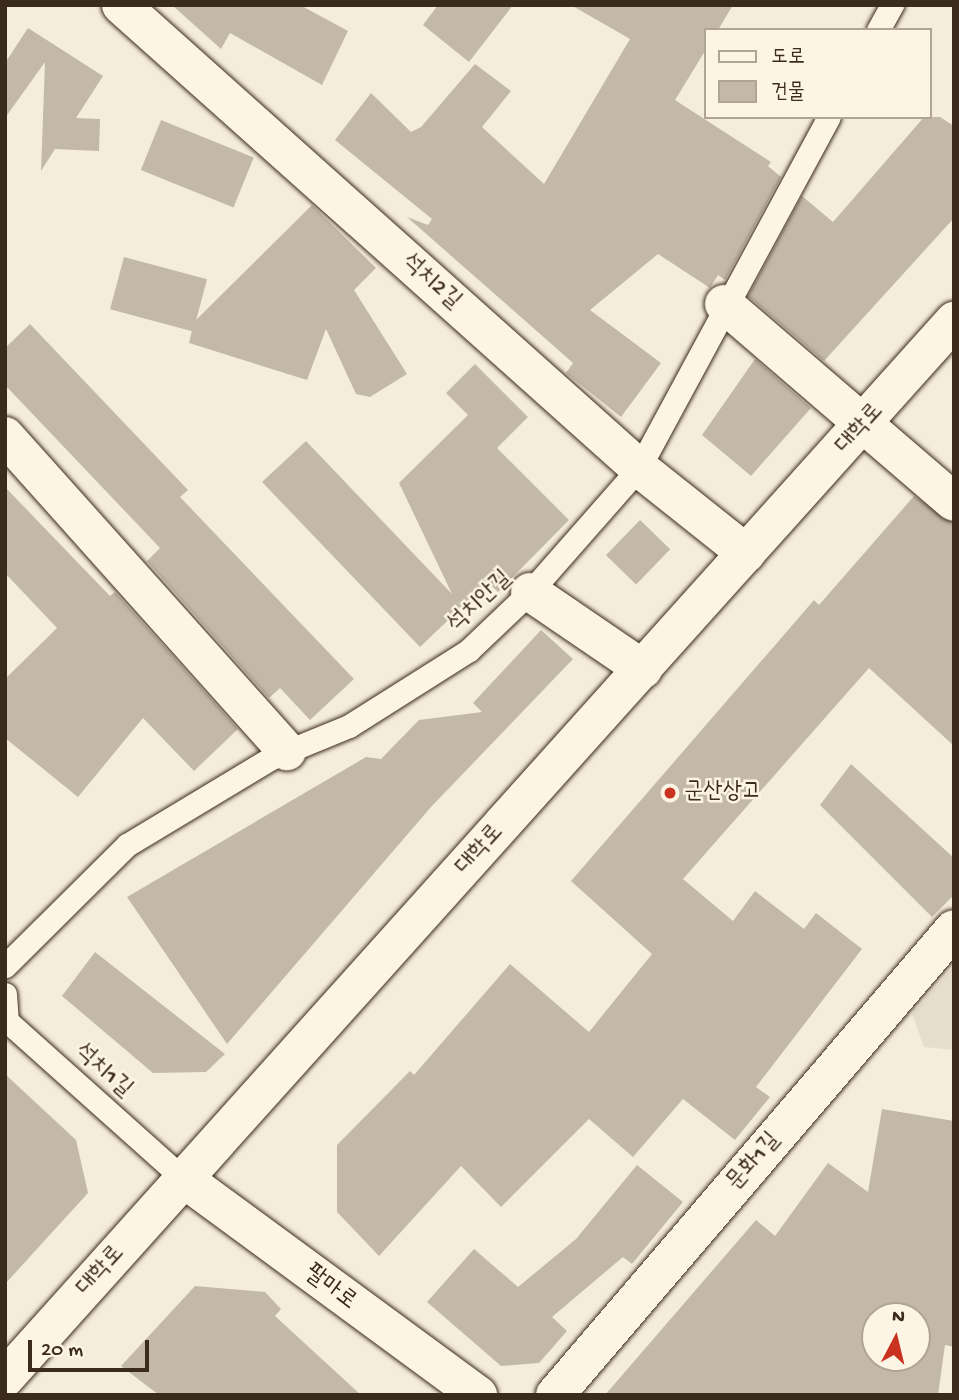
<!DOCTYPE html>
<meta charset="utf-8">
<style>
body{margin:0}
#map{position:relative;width:959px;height:1400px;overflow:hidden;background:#f4eddd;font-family:"Gochi Hand","Poor Story",sans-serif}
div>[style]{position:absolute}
.built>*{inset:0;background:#e5ddce}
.building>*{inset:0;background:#c3b9aa;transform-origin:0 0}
.roads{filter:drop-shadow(0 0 2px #3b2a1e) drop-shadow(0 0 2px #3b2a1e)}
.service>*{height:23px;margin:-11.5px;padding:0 11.5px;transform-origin:11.5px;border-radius:11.5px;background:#fcf5e5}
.minor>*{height:38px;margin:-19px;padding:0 19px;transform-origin:19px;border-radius:19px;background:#fcf5e5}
.tertiary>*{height:38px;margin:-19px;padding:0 19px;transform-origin:19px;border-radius:19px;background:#fcf5e5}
.dots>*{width:19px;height:19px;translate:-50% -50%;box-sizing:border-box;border:4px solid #fcf5e5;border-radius:50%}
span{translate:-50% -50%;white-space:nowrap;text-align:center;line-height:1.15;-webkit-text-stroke:5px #fcf5e5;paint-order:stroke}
.street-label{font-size:24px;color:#3b2a1e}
.poi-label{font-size:24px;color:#3b2a1e}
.left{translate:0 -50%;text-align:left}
.frame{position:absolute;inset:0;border:7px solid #3b2a1e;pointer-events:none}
.legend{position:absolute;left:704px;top:28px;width:228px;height:91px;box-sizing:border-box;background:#fcf5e5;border:2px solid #afa495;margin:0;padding:9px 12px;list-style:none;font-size:21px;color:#3b2a1e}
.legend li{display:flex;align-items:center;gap:14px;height:35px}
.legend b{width:35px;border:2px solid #afa495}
.north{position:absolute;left:861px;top:1302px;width:70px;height:70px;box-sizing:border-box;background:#fcf5e5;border:2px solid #afa495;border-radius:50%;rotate:7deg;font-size:19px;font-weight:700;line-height:28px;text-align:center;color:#3b2a1e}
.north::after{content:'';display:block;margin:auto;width:24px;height:32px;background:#c8321e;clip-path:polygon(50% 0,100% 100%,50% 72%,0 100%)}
.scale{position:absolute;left:28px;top:1340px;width:121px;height:32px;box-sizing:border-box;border:4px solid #3b2a1e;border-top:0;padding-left:9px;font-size:21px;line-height:24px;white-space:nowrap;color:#3b2a1e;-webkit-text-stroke:5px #fcf5e5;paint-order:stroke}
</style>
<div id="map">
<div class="built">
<div style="clip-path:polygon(954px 966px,954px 1050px,924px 1047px,912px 1014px)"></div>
</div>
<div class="building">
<div style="clip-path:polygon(172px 5px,300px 5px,348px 31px,322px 85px,230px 33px,221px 49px)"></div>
<div style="clip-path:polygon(438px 5px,513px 5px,469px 62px,423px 25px)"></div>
<div style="clip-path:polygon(571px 5px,733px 5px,718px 30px,705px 30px,705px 51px,675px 100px,771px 162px,768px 166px,781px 177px,725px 280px,718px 275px,710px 288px,658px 254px,590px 310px,661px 363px,621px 417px,566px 373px,573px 363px,407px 217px,428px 225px,432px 219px,335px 140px,371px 93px,411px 132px,421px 127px,475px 64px,511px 91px,482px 127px,544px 184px,630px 39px)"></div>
<div style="clip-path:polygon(28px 28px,103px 76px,76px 118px,100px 119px,99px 151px,55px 149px,41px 171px,45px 62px,5px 118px,5px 63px)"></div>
<div style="clip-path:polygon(924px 117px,940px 117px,954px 126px,954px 218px,824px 361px,748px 296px,802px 196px,833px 222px)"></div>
<div style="left:161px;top:120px;width:100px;height:54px;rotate:22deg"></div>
<div style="clip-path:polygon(312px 205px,376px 268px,354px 290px,407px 374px,370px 397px,356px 394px,326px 329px,307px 380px,189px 343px,194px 322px)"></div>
<div style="left:124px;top:257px;width:86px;height:54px;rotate:15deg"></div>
<div style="clip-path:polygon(30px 324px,188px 490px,180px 497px,354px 679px,310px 720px,280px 688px,269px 698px,147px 561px,160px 548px,5px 385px,5px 348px)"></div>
<div style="clip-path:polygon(755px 359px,811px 408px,751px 476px,702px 435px)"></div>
<div style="clip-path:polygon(475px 364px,528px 417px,497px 448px,569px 520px,498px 592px,488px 582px,420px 647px,262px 482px,306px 441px,452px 594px,399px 483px,468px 415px,446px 393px)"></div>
<div style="clip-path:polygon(5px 487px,110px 596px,115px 592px,238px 729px,194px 771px,143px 718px,78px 797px,5px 738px,5px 679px,57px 628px,5px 573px)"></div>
<div style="clip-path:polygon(914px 496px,954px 523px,954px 746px,869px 668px,683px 879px,733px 921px,755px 891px,804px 929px,816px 913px,862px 949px,756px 1087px,770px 1097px,735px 1140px,683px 1099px,633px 1157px,589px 1119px,501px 1207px,461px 1166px,379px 1256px,337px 1212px,337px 1145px,410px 1071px,414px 1075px,510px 964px,589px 1032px,652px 954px,571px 881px,814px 600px,819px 605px)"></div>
<div style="left:640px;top:520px;width:42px;height:49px;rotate:44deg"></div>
<div style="clip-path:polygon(541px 630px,573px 659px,431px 807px,227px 1044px,127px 897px,366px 757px,381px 759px,419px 720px,482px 712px,473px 703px)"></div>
<div style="clip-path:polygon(851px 764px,954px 858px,954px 895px,932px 917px,820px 805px)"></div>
<div style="clip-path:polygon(95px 952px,225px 1054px,206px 1072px,153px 1073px,62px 996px)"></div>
<div style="clip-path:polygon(5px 1074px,76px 1140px,88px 1193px,5px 1284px)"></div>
<div style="clip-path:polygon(evenodd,882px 1109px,954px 1121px,954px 1347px,945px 1345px,938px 1395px,605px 1395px,756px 1220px,775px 1236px,828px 1163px,868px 1192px,882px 1109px,875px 1316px,917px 1316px,917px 1358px,875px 1358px,875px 1316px)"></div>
<div style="clip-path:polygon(637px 1165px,683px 1202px,632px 1264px,623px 1257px,552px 1317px,567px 1331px,539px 1363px,501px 1366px,427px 1302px,474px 1249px,518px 1287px,576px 1239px)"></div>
<div style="clip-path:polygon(195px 1286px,265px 1292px,281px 1309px,275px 1316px,361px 1395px,159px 1395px,121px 1366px)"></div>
</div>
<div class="roads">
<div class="service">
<div style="left:878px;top:30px;width:29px;rotate:-61deg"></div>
<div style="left:5px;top:966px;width:172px;rotate:-44.8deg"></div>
<div style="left:127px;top:845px;width:168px;rotate:-31.1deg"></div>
<div style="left:271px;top:758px;width:84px;rotate:-22.3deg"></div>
<div style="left:349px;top:726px;width:142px;rotate:-32.3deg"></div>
<div style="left:469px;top:650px;width:84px;rotate:-43.6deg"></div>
<div style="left:530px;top:592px;width:165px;rotate:-48.7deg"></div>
<div style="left:639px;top:468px;width:399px;rotate:-61.6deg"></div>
<div style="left:5px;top:994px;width:27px;rotate:86deg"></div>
<div style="left:7px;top:1021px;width:237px;rotate:41.8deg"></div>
</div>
<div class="minor">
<div style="left:121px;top:5px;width:695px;rotate:41.79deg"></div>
<div style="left:639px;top:468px;width:137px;rotate:38.5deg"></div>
<div style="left:724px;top:304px;width:303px;rotate:40.7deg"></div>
<div style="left:5px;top:436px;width:423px;rotate:48.2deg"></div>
<div style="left:530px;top:592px;width:137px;rotate:34.3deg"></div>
<div style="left:555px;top:1395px;width:613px;rotate:-49.43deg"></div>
</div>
<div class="tertiary">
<div style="left:184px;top:1179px;width:365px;rotate:36.3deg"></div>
<div style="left:5px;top:1378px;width:1421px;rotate:-48.08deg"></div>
</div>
</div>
<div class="dots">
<div style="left:670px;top:793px;background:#c8321e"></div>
</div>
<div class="street-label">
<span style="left:431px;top:282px;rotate:42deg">석치2길</span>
<span style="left:860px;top:429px;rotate:-48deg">대학로</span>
<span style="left:480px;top:602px;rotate:-43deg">석치안길</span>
<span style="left:480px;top:850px;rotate:-48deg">대학로</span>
<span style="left:103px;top:1071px;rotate:42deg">석치1길</span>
<span style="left:754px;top:1162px;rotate:-49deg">문화1길</span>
<span style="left:101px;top:1271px;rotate:-48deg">대학로</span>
<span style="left:330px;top:1288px;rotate:37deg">팔마로</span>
</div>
<div class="poi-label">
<span class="left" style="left:684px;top:793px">군산상고</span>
</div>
<div class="frame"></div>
<ul class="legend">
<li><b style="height:9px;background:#fcf5e5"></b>도로</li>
<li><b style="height:19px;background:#c3b9aa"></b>건물</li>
</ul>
<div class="north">N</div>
<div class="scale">20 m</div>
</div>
